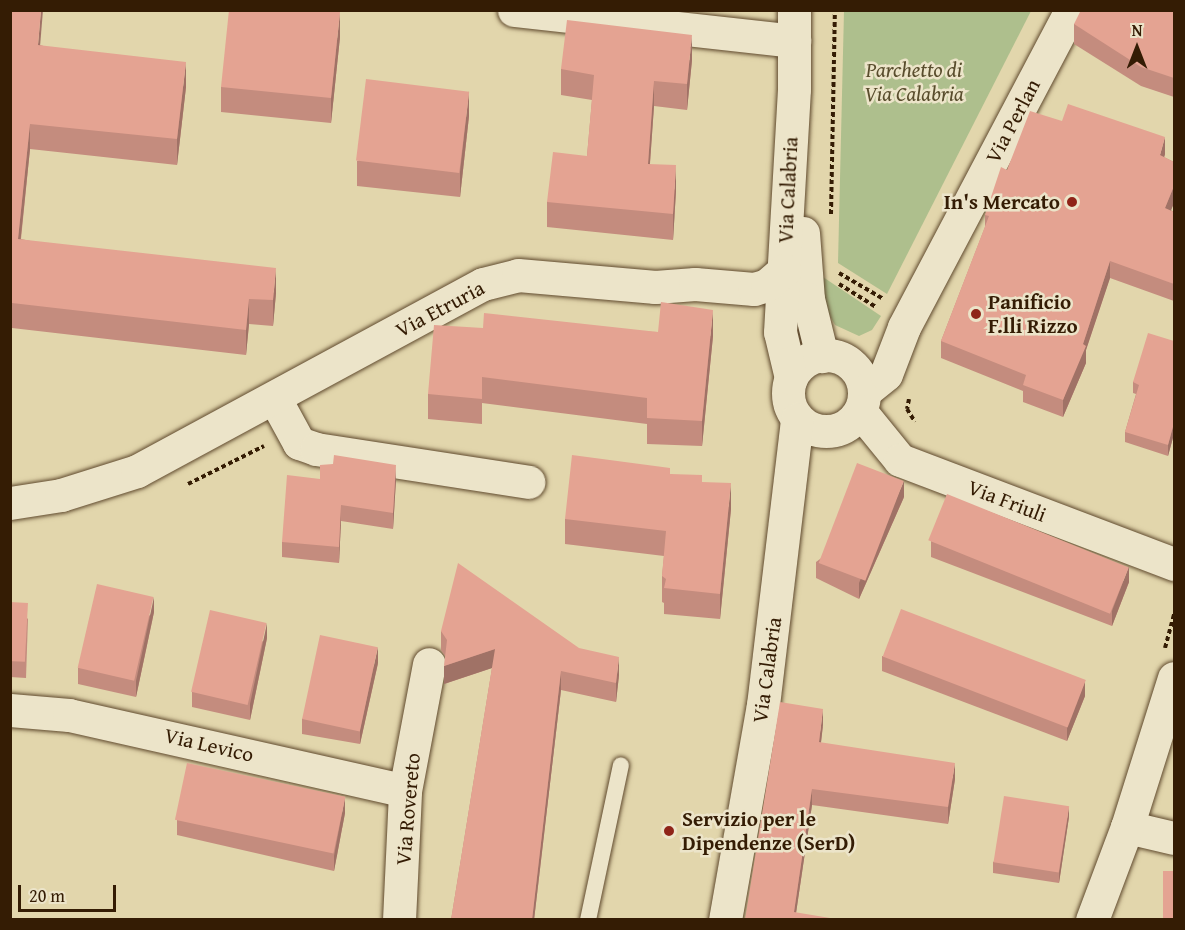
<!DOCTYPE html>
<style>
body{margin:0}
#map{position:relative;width:1185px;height:930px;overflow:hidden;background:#e2d6ac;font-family:"Gentium Book Plus",serif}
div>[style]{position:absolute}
.green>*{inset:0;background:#aebf8d}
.path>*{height:4px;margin-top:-2px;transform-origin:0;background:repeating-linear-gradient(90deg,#341c04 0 4.5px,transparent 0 7.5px)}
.roads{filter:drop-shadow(0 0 2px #604a2e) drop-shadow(0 0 2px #604a2e)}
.lane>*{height:16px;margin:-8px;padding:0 8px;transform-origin:8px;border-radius:8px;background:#ece4c9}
.street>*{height:33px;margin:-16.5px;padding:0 16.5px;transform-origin:16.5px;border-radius:16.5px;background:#ece4c9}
.street>.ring{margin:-16.5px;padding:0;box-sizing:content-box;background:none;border:33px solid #ece4c9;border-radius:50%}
.wall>*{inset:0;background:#c48c7e}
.shaded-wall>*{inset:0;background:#a07266}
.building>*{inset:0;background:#e4a392;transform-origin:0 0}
.dots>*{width:16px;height:16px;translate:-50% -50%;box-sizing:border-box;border:3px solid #ece4c9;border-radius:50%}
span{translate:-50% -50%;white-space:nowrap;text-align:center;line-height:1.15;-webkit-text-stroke:5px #ece4c9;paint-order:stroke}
.park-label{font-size:21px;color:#594d2d;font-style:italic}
.street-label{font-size:21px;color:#341c04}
.poi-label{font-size:21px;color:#341c04;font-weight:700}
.right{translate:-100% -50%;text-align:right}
.left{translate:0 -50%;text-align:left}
.frame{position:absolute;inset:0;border:12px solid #341c04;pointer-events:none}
.north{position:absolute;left:1107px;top:18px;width:60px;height:60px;-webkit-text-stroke:4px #ece4c9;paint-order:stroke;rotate:0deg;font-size:16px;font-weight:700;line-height:24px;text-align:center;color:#341c04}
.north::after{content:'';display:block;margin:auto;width:21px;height:27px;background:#341c04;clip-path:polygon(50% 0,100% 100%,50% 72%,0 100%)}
.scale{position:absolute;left:18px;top:885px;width:98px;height:27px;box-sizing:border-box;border:3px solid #341c04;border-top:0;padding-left:8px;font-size:18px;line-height:21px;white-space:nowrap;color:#341c04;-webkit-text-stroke:4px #ece4c9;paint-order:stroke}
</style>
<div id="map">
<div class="green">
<div style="clip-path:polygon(844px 11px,1031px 11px,887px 294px,838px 263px)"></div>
<div style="clip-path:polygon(820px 275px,881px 316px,872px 330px,859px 336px,835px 325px,826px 309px)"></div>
</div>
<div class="path">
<div style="left:831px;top:214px;width:204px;rotate:-88.9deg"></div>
<div style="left:839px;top:273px;width:50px;rotate:30.2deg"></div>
<div style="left:839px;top:284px;width:44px;rotate:31.9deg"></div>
<div style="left:909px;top:399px;width:10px;rotate:101deg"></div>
<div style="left:907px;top:409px;width:15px;rotate:58deg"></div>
<div style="left:188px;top:484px;width:85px;rotate:-26.6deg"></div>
<div style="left:1165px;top:648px;width:35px;rotate:-75deg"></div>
</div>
<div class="roads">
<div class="lane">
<div style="left:588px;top:920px;width:158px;rotate:-78deg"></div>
</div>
<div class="street">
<div style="left:514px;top:10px;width:282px;rotate:6.3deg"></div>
<div style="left:803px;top:233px;width:66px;rotate:85.7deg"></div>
<div style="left:808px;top:299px;width:59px;rotate:76.2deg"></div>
<div class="ring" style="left:788px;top:355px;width:43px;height:43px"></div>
<div style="left:791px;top:378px;width:47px;rotate:-103.4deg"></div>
<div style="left:780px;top:332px;width:243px;rotate:-86.7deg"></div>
<div style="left:794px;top:89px;width:79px;rotate:-90deg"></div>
<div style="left:864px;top:392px;width:28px;rotate:-39deg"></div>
<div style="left:886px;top:374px;width:50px;rotate:-69deg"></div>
<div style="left:904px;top:327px;width:358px;rotate:-62.2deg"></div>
<div style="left:275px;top:399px;width:50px;rotate:61.4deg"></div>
<div style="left:299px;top:443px;width:18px;rotate:19deg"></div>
<div style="left:316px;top:449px;width:215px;rotate:8.8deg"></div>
<div style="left:860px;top:411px;width:63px;rotate:50.8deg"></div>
<div style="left:900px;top:460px;width:293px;rotate:20.8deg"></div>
<div style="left:10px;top:503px;width:52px;rotate:-8.9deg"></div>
<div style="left:61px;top:495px;width:80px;rotate:-17.5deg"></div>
<div style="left:137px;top:471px;width:393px;rotate:-28.4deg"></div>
<div style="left:483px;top:284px;width:36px;rotate:-14deg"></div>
<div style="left:518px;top:275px;width:138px;rotate:5deg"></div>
<div style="left:655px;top:287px;width:40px;rotate:-4.3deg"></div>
<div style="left:695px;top:284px;width:59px;rotate:4.8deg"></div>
<div style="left:754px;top:289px;width:14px;rotate:-17deg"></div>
<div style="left:767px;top:285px;width:23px;rotate:-41deg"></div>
<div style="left:10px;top:710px;width:59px;rotate:4.8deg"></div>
<div style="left:69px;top:715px;width:344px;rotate:12.7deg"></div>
<div style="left:1127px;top:827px;width:48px;rotate:13.2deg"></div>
<div style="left:399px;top:920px;width:129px;rotate:-87.3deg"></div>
<div style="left:405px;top:791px;width:129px;rotate:-79.3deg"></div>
<div style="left:725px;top:920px;width:218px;rotate:-80deg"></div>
<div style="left:763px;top:705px;width:288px;rotate:-83.2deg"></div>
<div style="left:1092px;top:920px;width:99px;rotate:-69.4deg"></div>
<div style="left:1127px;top:827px;width:156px;rotate:-72.5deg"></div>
</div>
</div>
<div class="wall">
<div style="clip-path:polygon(10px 10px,40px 45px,186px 87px,177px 165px,30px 149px,21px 239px,276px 293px,273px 326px,249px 324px,246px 355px,12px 328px)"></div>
<div style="clip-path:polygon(1174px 10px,1174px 97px,1141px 86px,1074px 44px,1074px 24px)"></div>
<div style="clip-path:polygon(340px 37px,331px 123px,221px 112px,221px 87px)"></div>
<div style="clip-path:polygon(692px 60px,687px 110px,654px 106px,650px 164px,676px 191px,673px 240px,547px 227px,547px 202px,587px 156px,592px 100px,561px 95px,561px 69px)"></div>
<div style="clip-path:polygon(469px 116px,460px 197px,357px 186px,357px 161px)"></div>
<div style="clip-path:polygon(1165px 154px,1164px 157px,1174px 162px,1174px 203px,1171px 210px,1174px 212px,1174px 301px,1110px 278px,1086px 350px,1086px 363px,1063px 417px,1023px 402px,1023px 391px,941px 358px,941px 341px,985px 227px,985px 215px,1007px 170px)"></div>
<div style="clip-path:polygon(483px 328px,658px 332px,713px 336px,702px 446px,647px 444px,647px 424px,482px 403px,482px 424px,428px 419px,428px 394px)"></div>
<div style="clip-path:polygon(1174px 341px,1174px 434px,1168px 456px,1125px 442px,1125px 432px,1136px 394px,1133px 393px,1133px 382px)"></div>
<div style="clip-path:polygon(670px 474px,702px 482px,731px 509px,720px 619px,664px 614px,664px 603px,662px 602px,662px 576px,664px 556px,565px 544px,565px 519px)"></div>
<div style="clip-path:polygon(320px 479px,396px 480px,393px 529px,341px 521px,339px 563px,282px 557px,282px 542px)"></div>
<div style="clip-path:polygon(904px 497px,859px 599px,816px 578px,816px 562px)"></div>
<div style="clip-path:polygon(931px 541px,1129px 582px,1112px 626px,931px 557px)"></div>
<div style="clip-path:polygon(10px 602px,28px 619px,26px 678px,10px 677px)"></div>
<div style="clip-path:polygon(154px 612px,136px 697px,78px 684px,78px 668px)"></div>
<div style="clip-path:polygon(441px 631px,619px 675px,616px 702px,561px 690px,534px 920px,451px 920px,492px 668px,444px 684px,445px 656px,441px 650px)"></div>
<div style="clip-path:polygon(267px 638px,250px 720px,192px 707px,192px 692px)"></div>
<div style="clip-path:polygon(882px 656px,1085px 696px,1067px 741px,882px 671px)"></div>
<div style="clip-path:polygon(378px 663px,360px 744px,302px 734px,302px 719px)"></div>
<div style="clip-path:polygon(823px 725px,821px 743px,955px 779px,948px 824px,812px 805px,796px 913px,745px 920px)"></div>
<div style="clip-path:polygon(345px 813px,334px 871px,177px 835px,177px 820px)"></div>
<div style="clip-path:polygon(1069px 817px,1059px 883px,993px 873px,993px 862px)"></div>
</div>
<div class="shaded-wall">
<div style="clip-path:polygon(41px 10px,43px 10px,38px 71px,38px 45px)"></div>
<div style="clip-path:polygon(340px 12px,340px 37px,331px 123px,331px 98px)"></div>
<div style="clip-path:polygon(692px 35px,692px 60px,687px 110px,687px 84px)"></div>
<div style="clip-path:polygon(186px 62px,186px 87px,177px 165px,177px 139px)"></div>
<div style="clip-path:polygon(654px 81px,654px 106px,648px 189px,648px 164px)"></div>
<div style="clip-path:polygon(469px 91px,469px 116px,460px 197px,460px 172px)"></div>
<div style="clip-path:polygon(30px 124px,30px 149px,18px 264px,18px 239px)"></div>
<div style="clip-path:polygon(1165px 137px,1165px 154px,1160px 172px,1160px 155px)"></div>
<div style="clip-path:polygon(676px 165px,676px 191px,673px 240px,673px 214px)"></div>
<div style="clip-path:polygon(1174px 186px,1174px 203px,1165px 225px,1165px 208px)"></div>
<div style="clip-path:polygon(1110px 261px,1110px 278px,1086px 350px,1086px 363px,1063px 417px,1063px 400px,1083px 344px)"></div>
<div style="clip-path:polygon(276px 268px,276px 293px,273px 326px,273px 300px)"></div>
<div style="clip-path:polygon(249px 299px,249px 324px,246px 355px,246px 330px)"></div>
<div style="clip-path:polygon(12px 303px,12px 328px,10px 342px,10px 317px)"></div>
<div style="clip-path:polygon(713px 310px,713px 336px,702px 446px,702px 421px)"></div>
<div style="clip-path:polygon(1174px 423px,1174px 434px,1168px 456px,1168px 445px)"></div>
<div style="clip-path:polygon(396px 465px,396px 480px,393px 529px,393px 513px)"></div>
<div style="clip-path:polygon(904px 481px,904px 497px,859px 599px,859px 583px)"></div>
<div style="clip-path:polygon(731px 483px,731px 509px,720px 619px,720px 594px)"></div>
<div style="clip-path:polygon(341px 505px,341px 521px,339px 563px,339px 547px)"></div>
<div style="clip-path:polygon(1129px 566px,1129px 582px,1112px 626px,1112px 611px)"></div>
<div style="clip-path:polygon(154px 597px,154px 612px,136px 697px,136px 681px)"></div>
<div style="clip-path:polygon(267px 623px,267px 638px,250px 720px,250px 704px)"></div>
<div style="clip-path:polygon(378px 647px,378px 663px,360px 744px,360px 729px)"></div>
<div style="clip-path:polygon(495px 649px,495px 667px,444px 684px,444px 666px)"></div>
<div style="clip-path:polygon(619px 657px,619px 675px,616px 702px,616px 683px)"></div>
<div style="clip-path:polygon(561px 671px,561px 690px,534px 920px,532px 920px)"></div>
<div style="clip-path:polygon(1085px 681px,1085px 696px,1067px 741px,1067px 725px)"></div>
<div style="clip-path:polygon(823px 709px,823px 725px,819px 758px,819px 742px)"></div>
<div style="clip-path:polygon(955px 763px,955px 779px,948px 824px,948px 807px)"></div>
<div style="clip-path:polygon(812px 789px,812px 805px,795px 920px,794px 912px)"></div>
<div style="clip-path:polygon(345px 797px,345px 813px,334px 871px,334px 856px)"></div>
<div style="clip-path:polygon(1069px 806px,1069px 817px,1059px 883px,1059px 873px)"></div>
</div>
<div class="building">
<div style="clip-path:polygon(10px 10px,41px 10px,38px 45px,186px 62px,177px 139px,30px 124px,18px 239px,276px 268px,273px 300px,249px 299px,246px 330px,12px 303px,10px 317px)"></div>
<div style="clip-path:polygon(229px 10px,326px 10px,340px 12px,331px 98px,221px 87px)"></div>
<div style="clip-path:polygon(1081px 10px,1174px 10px,1174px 78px,1141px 67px,1074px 24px)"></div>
<div style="clip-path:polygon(567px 20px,692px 35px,687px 84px,654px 81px,648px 164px,676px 165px,673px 214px,547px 202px,553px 152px,587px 156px,594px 75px,561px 69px)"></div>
<div style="left:366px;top:79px;width:104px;height:82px;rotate:7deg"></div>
<div style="clip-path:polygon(1068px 104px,1165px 137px,1160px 155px,1174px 162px,1174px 186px,1165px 208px,1174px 212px,1174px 284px,1110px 261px,1083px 344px,1086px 346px,1063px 400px,1023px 385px,1026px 375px,941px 341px,989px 216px,985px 215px,1001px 167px,1007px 170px,1030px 111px,1062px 121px)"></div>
<div style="clip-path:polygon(661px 302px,713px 310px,702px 421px,647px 418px,647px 398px,482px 377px,482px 399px,428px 394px,434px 325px,483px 328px,484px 313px,658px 332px)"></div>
<div style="clip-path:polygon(1148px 333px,1174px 341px,1174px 423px,1168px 445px,1125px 432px,1139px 385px,1133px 382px)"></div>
<div style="clip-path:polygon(334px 455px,396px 465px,393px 513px,341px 505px,339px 547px,282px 542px,287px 475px,320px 479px,320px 465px,333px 464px)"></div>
<div style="clip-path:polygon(572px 455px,670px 468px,670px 474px,702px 475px,702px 482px,731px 483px,720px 594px,664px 588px,666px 579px,662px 576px,666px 531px,565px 519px)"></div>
<div style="left:857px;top:463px;width:50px;height:107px;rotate:21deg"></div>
<div style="left:947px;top:494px;width:196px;height:50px;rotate:22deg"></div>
<div style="clip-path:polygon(458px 563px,579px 648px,619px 657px,616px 683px,561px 671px,532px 920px,451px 920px,495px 649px,444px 666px,447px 640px,441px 631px)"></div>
<div style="left:97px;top:584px;width:58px;height:86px;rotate:13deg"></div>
<div style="left:10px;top:602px;width:18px;height:59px;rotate:3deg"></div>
<div style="left:901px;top:609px;width:198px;height:51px;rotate:21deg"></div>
<div style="left:210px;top:610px;width:58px;height:84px;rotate:13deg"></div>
<div style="left:320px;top:635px;width:59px;height:86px;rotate:12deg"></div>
<div style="clip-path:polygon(780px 702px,823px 709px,819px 742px,955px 763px,948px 807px,812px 789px,794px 912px,842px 920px,745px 920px)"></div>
<div style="left:187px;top:763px;width:162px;height:58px;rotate:12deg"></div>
<div style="left:1004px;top:796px;width:66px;height:67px;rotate:9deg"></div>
<div style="left:1174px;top:871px;width:49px;height:11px;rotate:90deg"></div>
</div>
<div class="dots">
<div style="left:1072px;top:202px;background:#8f2418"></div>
<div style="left:976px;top:314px;background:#8f2418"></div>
<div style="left:669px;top:831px;background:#8f2418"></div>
</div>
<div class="park-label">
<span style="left:914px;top:82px">Parchetto di<br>Via Calabria</span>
</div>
<div class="street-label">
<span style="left:1013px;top:121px;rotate:-62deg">Via Perlan</span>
<span style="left:788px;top:190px;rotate:-87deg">Via Calabria</span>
<span style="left:440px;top:309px;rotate:-28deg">Via Etruria</span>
<span style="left:1007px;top:501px;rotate:21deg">Via Friuli</span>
<span style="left:767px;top:670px;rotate:-82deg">Via Calabria</span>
<span style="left:209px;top:745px;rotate:13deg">Via Levico</span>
<span style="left:408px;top:809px;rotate:-85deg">Via Rovereto</span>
</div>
<div class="poi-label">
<span class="right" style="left:1060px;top:202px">In's Mercato</span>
<span class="left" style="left:988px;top:314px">Panificio<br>F.lli Rizzo</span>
<span class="left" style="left:682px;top:831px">Servizio per le<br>Dipendenze (SerD)</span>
</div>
<div class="frame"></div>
<div class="north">N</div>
<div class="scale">20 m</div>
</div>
